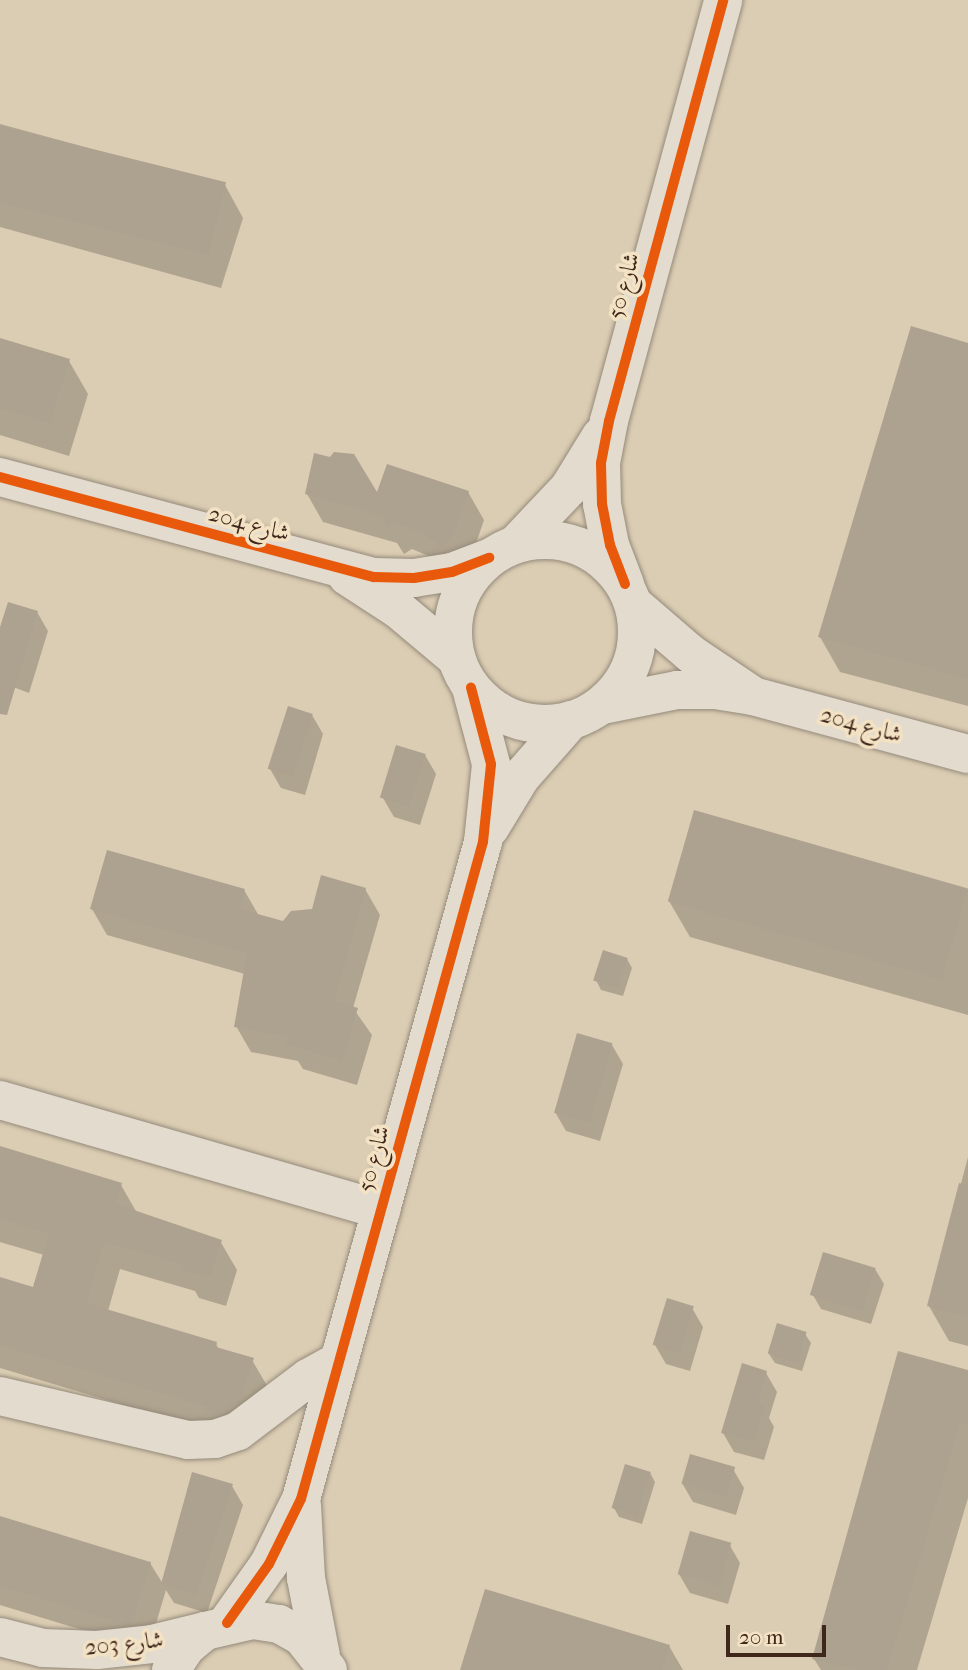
<!DOCTYPE html>
<meta charset="utf-8">
<style>
body{margin:0}
#map{position:relative;width:968px;height:1670px;overflow:hidden;background:#dbcdb3;font-family:"IM FELL French Canon",Amiri,serif}
div>[style]{position:absolute}
.shadow>*{inset:0;background:#0003}
.building>*{inset:0;background:#ada290;transform-origin:0 0}
.roads{filter:drop-shadow(0 0 2px #958a7b) drop-shadow(0 0 2px #958a7b)}
.minor>*{height:38px;margin:-19px;padding:0 19px;transform-origin:19px;border-radius:19px;background:#e2dbce}
.minor>.ring{margin:-19px;padding:0;box-sizing:content-box;background:none;border:38px solid #e2dbce;border-radius:50%}
.cycleway>*{height:10px;margin:-5px;padding:0 5px;transform-origin:5px;border-radius:5px;background:#e8590c}
span{translate:-50% -50%;white-space:nowrap;text-align:center;line-height:1.15;-webkit-text-stroke:7px #f3e2c3;paint-order:stroke}
.street-label{font-size:23px;color:#40271c}
.scale{position:absolute;left:726px;top:1625px;width:100px;height:32px;box-sizing:border-box;border:4px solid #40271c;border-top:0;padding-left:9px;font-size:21px;line-height:24px;white-space:nowrap;color:#40271c;-webkit-text-stroke:5px #f3e2c3;paint-order:stroke}
</style>
<div id="map">
<div class="shadow">
<div style="clip-path:polygon(0 124px,225px 185px,243px 218px,221px 288px,0 227px)"></div>
<div style="clip-path:polygon(0 340px,69px 361px,88px 394px,69px 456px,0 435px)"></div>
<div style="clip-path:polygon(968px 345px,968px 706px,840px 672px,820px 637px)"></div>
<div style="clip-path:polygon(468px 492px,484px 520px,470px 561px,443px 562px,412px 549px,404px 554px,397px 543px,323px 522px,307px 494px)"></div>
<div style="clip-path:polygon(37px 612px,48px 631px,29px 693px,0 682px,0 633px)"></div>
<div style="clip-path:polygon(312px 715px,323px 734px,305px 795px,281px 788px,270px 769px)"></div>
<div style="clip-path:polygon(425px 755px,436px 774px,420px 825px,394px 817px,383px 798px)"></div>
<div style="clip-path:polygon(365px 889px,380px 915px,353px 1008px,372px 1035px,357px 1085px,303px 1069px,298px 1061px,251px 1052px,236px 1026px,245px 974px,107px 935px,92px 909px,244px 890px,259px 916px,284px 923px)"></div>
<div style="clip-path:polygon(968px 889px,968px 1015px,690px 937px,669px 901px)"></div>
<div style="clip-path:polygon(627px 959px,632px 968px,623px 996px,601px 990px,596px 980px)"></div>
<div style="clip-path:polygon(612px 1045px,623px 1064px,600px 1141px,566px 1131px,555px 1112px)"></div>
<div style="clip-path:polygon(0 1148px,121px 1185px,137px 1213px,220px 1241px,237px 1270px,226px 1306px,199px 1298px,195px 1291px,120px 1269px,108px 1311px,216px 1344px,219px 1350px,252px 1360px,269px 1389px,220px 1434px,0 1368px,0 1280px,34px 1289px,44px 1255px,0 1242px)"></div>
<div style="clip-path:polygon(968px 1157px,968px 1346px,949px 1341px,929px 1306px)"></div>
<div style="clip-path:polygon(875px 1269px,884px 1284px,871px 1324px,821px 1309px,813px 1295px)"></div>
<div style="clip-path:polygon(692px 1308px,703px 1327px,690px 1371px,666px 1364px,655px 1345px)"></div>
<div style="clip-path:polygon(805px 1334px,811px 1343px,802px 1371px,775px 1363px,769px 1354px)"></div>
<div style="clip-path:polygon(968px 1371px,968px 1498px,917px 1670px,821px 1670px,814px 1659px)"></div>
<div style="clip-path:polygon(766px 1373px,777px 1392px,769px 1418px,774px 1427px,764px 1460px,734px 1452px,723px 1433px)"></div>
<div style="clip-path:polygon(733px 1469px,744px 1488px,736px 1515px,693px 1502px,682px 1483px)"></div>
<div style="clip-path:polygon(650px 1473px,655px 1482px,642px 1524px,619px 1517px,614px 1508px)"></div>
<div style="clip-path:polygon(232px 1486px,243px 1505px,207px 1613px,174px 1603px,166px 1590px,148px 1650px,0 1605px,0 1518px,150px 1563px,163px 1584px)"></div>
<div style="clip-path:polygon(729px 1544px,740px 1563px,728px 1604px,690px 1593px,679px 1574px)"></div>
<div style="clip-path:polygon(669px 1646px,683px 1670px,463px 1670px)"></div>
</div>
<div class="building">
<div style="left:0;top:126px;width:233px;height:75px;rotate:14deg"></div>
<div style="clip-path:polygon(911px 326px,968px 343px,968px 679px,818px 637px)"></div>
<div style="clip-path:polygon(0 338px,70px 359px,50px 423px,0 408px)"></div>
<div style="clip-path:polygon(334px 452px,354px 454px,377px 492px,387px 464px,469px 491px,455px 533px,442px 548px,425px 534px,395px 522px,386px 528px,383px 516px,305px 494px,314px 453px,330px 457px)"></div>
<div style="clip-path:polygon(8px 602px,38px 611px,7px 715px,0 714px,0 627px)"></div>
<div style="left:288px;top:706px;width:26px;height:66px;rotate:18deg"></div>
<div style="left:396px;top:745px;width:31px;height:55px;rotate:17deg"></div>
<div style="left:694px;top:810px;width:285px;height:95px;rotate:16deg"></div>
<div style="clip-path:polygon(107px 850px,245px 889px,240px 909px,283px 921px,291px 911px,312px 909px,321px 875px,366px 888px,334px 1001px,358px 1008px,342px 1061px,286px 1044px,288px 1037px,234px 1027px,247px 953px,90px 909px)"></div>
<div style="left:603px;top:950px;width:26px;height:32px;rotate:18deg"></div>
<div style="left:577px;top:1033px;width:37px;height:83px;rotate:16deg"></div>
<div style="clip-path:polygon(0 1146px,122px 1183px,116px 1204px,222px 1240px,210px 1278px,180px 1269px,182px 1264px,104px 1242px,86px 1303px,217px 1342px,216px 1347px,254px 1358px,240px 1402px,216px 1415px,206px 1412px,207px 1407px,0 1345px,0 1277px,33px 1287px,49px 1233px,0 1219px)"></div>
<div style="clip-path:polygon(959px 1183px,968px 1185px,968px 1317px,927px 1306px)"></div>
<div style="left:823px;top:1252px;width:55px;height:45px;rotate:17deg"></div>
<div style="left:667px;top:1298px;width:28px;height:49px;rotate:17deg"></div>
<div style="left:777px;top:1323px;width:31px;height:32px;rotate:17deg"></div>
<div style="clip-path:polygon(898px 1351px,968px 1370px,968px 1426px,960px 1423px,887px 1670px,858px 1670px,812px 1659px)"></div>
<div style="clip-path:polygon(742px 1363px,767px 1371px,758px 1404px,765px 1406px,753px 1442px,721px 1433px)"></div>
<div style="left:690px;top:1454px;width:47px;height:31px;rotate:16deg"></div>
<div style="left:625px;top:1464px;width:27px;height:46px;rotate:17deg"></div>
<div style="clip-path:polygon(192px 1472px,233px 1484px,196px 1595px,161px 1584px)"></div>
<div style="left:0;top:1516px;width:158px;height:67px;rotate:17deg"></div>
<div style="left:690px;top:1531px;width:43px;height:45px;rotate:16deg"></div>
<div style="clip-path:polygon(485px 1589px,670px 1645px,662px 1670px,460px 1670px)"></div>
</div>
<div class="roads">
<div class="minor">
<div style="left:0;top:477px;width:387px;rotate:15deg"></div>
<div style="left:374px;top:577px;width:40px;rotate:1.4deg"></div>
<div style="left:414px;top:578px;width:38px;rotate:-9deg"></div>
<div style="left:452px;top:572px;width:40px;rotate:-21deg"></div>
<div class="ring" style="left:453px;top:540px;width:146px;height:146px"></div>
<div style="left:516px;top:544px;width:77px;rotate:-46.6deg"></div>
<div style="left:569px;top:488px;width:61px;rotate:-58.4deg"></div>
<div style="left:347px;top:576px;width:62px;rotate:33.2deg"></div>
<div style="left:399px;top:610px;width:75px;rotate:40.1deg"></div>
<div style="left:625px;top:584px;width:42px;rotate:-111deg"></div>
<div style="left:610px;top:545px;width:42px;rotate:-101deg"></div>
<div style="left:602px;top:504px;width:41px;rotate:-91.4deg"></div>
<div style="left:601px;top:463px;width:43px;rotate:-79.2deg"></div>
<div style="left:609px;top:421px;width:436px;rotate:-74.8deg"></div>
<div style="left:634px;top:605px;width:75px;rotate:40.7deg"></div>
<div style="left:691px;top:654px;width:70px;rotate:33.9deg"></div>
<div style="left:602px;top:705px;width:76px;rotate:-11.3deg"></div>
<div style="left:677px;top:690px;width:38px"></div>
<div style="left:715px;top:690px;width:38px;rotate:9deg"></div>
<div style="left:753px;top:696px;width:223px;rotate:15.1deg"></div>
<div style="left:490px;top:828px;width:60px;rotate:-58.7deg"></div>
<div style="left:521px;top:777px;width:76px;rotate:-48.7deg"></div>
<div style="left:0;top:1100px;width:397px;rotate:16.1deg"></div>
<div style="left:0;top:1396px;width:193px;rotate:13.2deg"></div>
<div style="left:188px;top:1440px;width:27px;rotate:-2deg"></div>
<div style="left:215px;top:1439px;width:24px;rotate:-19deg"></div>
<div style="left:238px;top:1431px;width:88px;rotate:-37.1deg"></div>
<div style="left:308px;top:1378px;width:35px;rotate:-29deg"></div>
<div style="left:302px;top:1505px;width:73px;rotate:86.9deg"></div>
<div style="left:306px;top:1578px;width:79px;rotate:79.1deg"></div>
<div style="left:227px;top:1623px;width:72px;rotate:-54.6deg"></div>
<div style="left:269px;top:1564px;width:72px;rotate:-63.8deg"></div>
<div style="left:301px;top:1499px;width:682px;rotate:-74.52deg"></div>
<div style="left:483px;top:842px;width:78px;rotate:-84.1deg"></div>
<div style="left:491px;top:764px;width:79px;rotate:-104.7deg"></div>
<div style="left:0;top:1637px;width:44px;rotate:14.3deg"></div>
<div style="left:43px;top:1648px;width:54px;rotate:2.1deg"></div>
<div style="left:97px;top:1650px;width:55px;rotate:-6.2deg"></div>
<div style="left:152px;top:1644px;width:55px;rotate:-13.8deg"></div>
<div style="left:171px;top:1670px;width:27px;rotate:-57deg"></div>
<div style="left:186px;top:1647px;width:25px;rotate:-40deg"></div>
<div style="left:205px;top:1631px;width:49px;rotate:-12.9deg"></div>
<div style="left:253px;top:1620px;width:26px;rotate:9deg"></div>
<div style="left:279px;top:1624px;width:26px;rotate:29deg"></div>
<div style="left:302px;top:1637px;width:42px;rotate:51.8deg"></div>
</div>
</div>
<div class="cycleway">
<div style="left:0;top:477px;width:387px;rotate:15deg"></div>
<div style="left:374px;top:577px;width:40px;rotate:1.4deg"></div>
<div style="left:414px;top:578px;width:38px;rotate:-9deg"></div>
<div style="left:452px;top:572px;width:40px;rotate:-21deg"></div>
<div style="left:625px;top:584px;width:42px;rotate:-111deg"></div>
<div style="left:610px;top:545px;width:42px;rotate:-101deg"></div>
<div style="left:602px;top:504px;width:41px;rotate:-91.4deg"></div>
<div style="left:601px;top:463px;width:43px;rotate:-79.2deg"></div>
<div style="left:609px;top:421px;width:436px;rotate:-74.8deg"></div>
<div style="left:227px;top:1623px;width:72px;rotate:-54.6deg"></div>
<div style="left:269px;top:1564px;width:72px;rotate:-63.8deg"></div>
<div style="left:301px;top:1499px;width:682px;rotate:-74.52deg"></div>
<div style="left:483px;top:842px;width:78px;rotate:-84.1deg"></div>
<div style="left:491px;top:764px;width:79px;rotate:-104.7deg"></div>
</div>
<div class="street-label">
<span style="left:624px;top:286px;rotate:-75deg">شارع 50</span>
<span style="left:249px;top:524px;rotate:15deg">شارع 204</span>
<span style="left:861px;top:725px;rotate:15deg">شارع 204</span>
<span style="left:374px;top:1159px;rotate:-75deg">شارع 50</span>
<span style="left:124px;top:1644px;rotate:-6deg">شارع 203</span>
</div>
<div class="scale">20 m</div>
</div>
